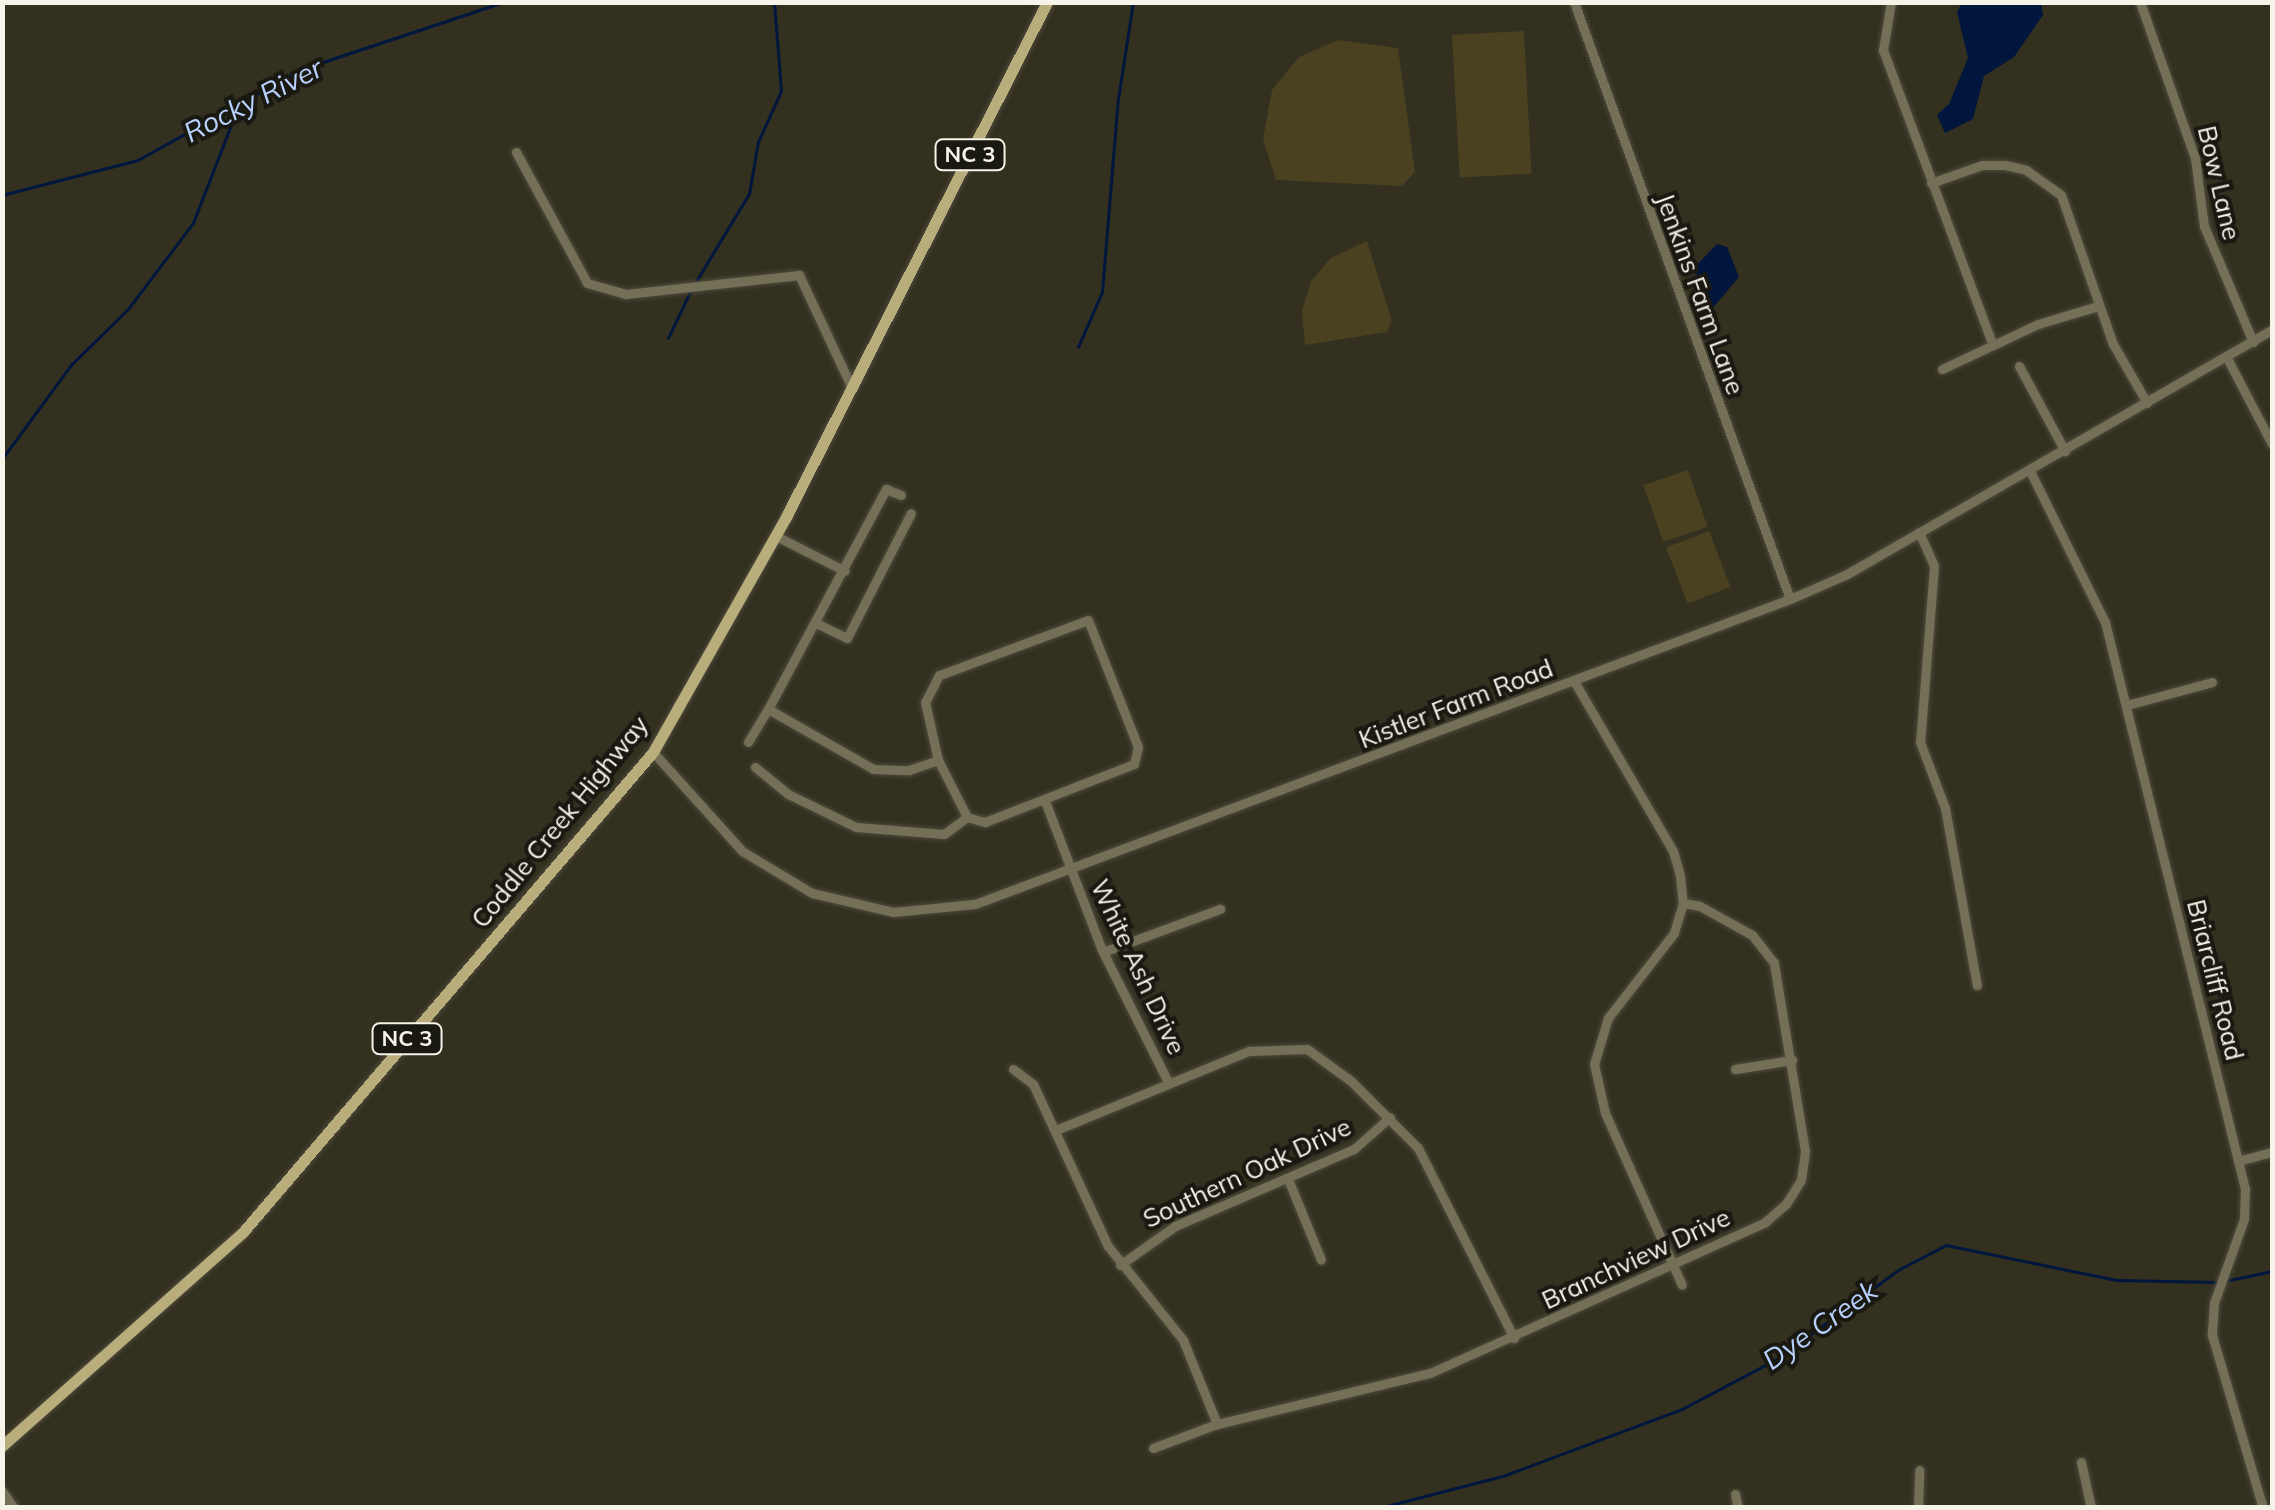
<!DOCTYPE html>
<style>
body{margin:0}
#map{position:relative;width:2275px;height:1510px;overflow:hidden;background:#333020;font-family:Mulish,sans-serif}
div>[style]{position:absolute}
.green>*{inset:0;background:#49411f;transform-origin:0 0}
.water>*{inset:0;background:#01163d}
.stream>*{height:2.5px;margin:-1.25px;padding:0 1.25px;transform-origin:1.25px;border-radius:1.25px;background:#01163d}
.roads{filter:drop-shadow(0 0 2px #4e4b3c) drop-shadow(0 0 2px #4e4b3c)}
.minor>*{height:9px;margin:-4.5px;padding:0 4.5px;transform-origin:4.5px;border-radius:4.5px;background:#746f57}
.major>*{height:11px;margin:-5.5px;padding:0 5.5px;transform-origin:5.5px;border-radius:5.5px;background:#b9ad7b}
span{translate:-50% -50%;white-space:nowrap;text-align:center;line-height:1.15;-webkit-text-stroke:8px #191811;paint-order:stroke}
.shield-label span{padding:2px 8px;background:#191811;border:2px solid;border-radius:8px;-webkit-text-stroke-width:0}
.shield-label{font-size:22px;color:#f6f3e9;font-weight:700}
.street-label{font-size:25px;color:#f6f3e9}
.water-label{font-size:28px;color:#b7d1fc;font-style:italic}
.frame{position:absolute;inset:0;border:5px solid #f6f3e9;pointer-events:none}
</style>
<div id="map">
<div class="green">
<div style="left:1524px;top:31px;width:143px;height:72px;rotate:87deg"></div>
<div style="clip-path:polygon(1338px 40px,1398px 48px,1415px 172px,1402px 186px,1276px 180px,1263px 139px,1272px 90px,1299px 57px)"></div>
<div style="clip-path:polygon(1367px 241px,1392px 321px,1387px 332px,1305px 345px,1302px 311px,1311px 281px,1331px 258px)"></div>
<div style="left:1688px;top:470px;width:60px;height:47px;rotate:71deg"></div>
<div style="left:1709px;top:531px;width:60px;height:46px;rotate:69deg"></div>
</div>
<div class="water">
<div style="clip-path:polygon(1962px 3px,2041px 3px,2043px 15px,2014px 57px,1984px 76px,1973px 119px,1945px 133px,1937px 115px,1949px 104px,1968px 58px,1957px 12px)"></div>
<div style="clip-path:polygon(1717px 244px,1727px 247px,1739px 277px,1706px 316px,1695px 267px)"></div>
</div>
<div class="stream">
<div style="left:2px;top:195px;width:140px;rotate:-14.4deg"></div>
<div style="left:138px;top:160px;width:184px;rotate:-29.2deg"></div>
<div style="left:299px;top:70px;width:215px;rotate:-18.4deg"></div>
<div style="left:695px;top:283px;width:104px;rotate:-58.8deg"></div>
<div style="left:749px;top:194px;width:53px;rotate:-80.2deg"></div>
<div style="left:758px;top:142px;width:56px;rotate:-65.7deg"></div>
<div style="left:781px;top:91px;width:89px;rotate:-94.5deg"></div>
<div style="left:668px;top:338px;width:53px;rotate:-64.4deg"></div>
<div style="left:1078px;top:347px;width:60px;rotate:-66.4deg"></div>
<div style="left:1102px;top:292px;width:194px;rotate:-85.3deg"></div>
<div style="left:1118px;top:99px;width:98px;rotate:-81.2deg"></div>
<div style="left:2px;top:459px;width:117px;rotate:-53.7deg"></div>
<div style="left:71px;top:365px;width:80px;rotate:-44.5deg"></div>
<div style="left:128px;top:309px;width:108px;rotate:-52.9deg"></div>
<div style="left:193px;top:223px;width:119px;rotate:-68.8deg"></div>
<div style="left:2225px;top:1281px;width:48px;rotate:-12deg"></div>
<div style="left:1379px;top:1508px;width:128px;rotate:-14.5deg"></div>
<div style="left:1503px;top:1476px;width:191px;rotate:-20.5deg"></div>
<div style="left:1682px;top:1409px;width:107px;rotate:-27.8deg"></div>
<div style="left:1777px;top:1359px;width:150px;rotate:-36.3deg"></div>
<div style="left:1898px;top:1270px;width:54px;rotate:-27.5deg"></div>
<div style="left:1946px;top:1245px;width:175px;rotate:11.6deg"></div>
<div style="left:2117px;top:1280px;width:100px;rotate:1.1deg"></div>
</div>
<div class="roads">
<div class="minor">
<div style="left:1574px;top:2px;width:635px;rotate:70.11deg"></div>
<div style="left:1891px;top:2px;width:49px;rotate:99.5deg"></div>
<div style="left:1883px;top:50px;width:315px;rotate:69.6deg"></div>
<div style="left:2140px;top:2px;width:165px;rotate:70.6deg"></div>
<div style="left:2195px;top:158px;width:69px;rotate:82.5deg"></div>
<div style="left:2204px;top:226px;width:126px;rotate:67.1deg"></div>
<div style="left:516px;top:152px;width:149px;rotate:61.5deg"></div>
<div style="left:587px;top:283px;width:41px;rotate:15.8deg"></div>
<div style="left:626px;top:294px;width:174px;rotate:-6.3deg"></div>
<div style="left:799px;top:275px;width:125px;rotate:64.9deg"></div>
<div style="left:1931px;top:183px;width:54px;rotate:-19.4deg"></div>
<div style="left:1982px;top:165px;width:23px"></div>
<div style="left:2005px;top:165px;width:22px;rotate:13deg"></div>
<div style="left:2026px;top:170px;width:43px;rotate:35.5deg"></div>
<div style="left:2061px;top:195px;width:158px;rotate:70.8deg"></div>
<div style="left:2113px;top:344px;width:68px;rotate:60deg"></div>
<div style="left:2227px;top:358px;width:97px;rotate:62.4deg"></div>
<div style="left:2019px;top:366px;width:97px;rotate:61.6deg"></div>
<div style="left:1942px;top:369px;width:106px;rotate:-25.1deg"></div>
<div style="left:2038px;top:324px;width:63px;rotate:-16.7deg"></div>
<div style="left:2030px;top:471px;width:169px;rotate:63.6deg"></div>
<div style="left:2105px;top:622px;width:584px;rotate:76.13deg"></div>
<div style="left:2245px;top:1189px;width:30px;rotate:92deg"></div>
<div style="left:2244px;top:1219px;width:89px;rotate:109.7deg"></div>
<div style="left:2214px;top:1303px;width:32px;rotate:94deg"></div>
<div style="left:2212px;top:1335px;width:180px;rotate:73.6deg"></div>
<div style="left:1919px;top:532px;width:37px;rotate:66deg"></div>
<div style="left:1934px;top:566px;width:177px;rotate:94.5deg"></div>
<div style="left:1920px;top:742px;width:71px;rotate:69.3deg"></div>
<div style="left:1945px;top:808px;width:180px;rotate:79.8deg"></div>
<div style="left:776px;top:536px;width:77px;rotate:26.9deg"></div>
<div style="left:818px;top:624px;width:32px;rotate:26deg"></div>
<div style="left:847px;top:638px;width:140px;rotate:-62.9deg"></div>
<div style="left:1574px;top:681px;width:197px;rotate:59.8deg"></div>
<div style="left:1673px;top:851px;width:26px;rotate:74deg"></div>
<div style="left:1680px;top:876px;width:27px;rotate:84deg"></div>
<div style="left:1683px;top:903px;width:31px;rotate:107deg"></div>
<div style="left:1674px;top:933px;width:108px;rotate:127.8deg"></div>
<div style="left:1608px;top:1018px;width:48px;rotate:106.9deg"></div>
<div style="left:1594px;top:1064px;width:50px;rotate:77.3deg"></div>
<div style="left:1605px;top:1113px;width:188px;rotate:65.9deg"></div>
<div style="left:2127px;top:705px;width:88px;rotate:-15.1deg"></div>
<div style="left:768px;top:709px;width:250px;rotate:-61.8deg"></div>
<div style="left:886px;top:489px;width:16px;rotate:22deg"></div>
<div style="left:748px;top:742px;width:39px;rotate:-59deg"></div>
<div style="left:768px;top:709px;width:121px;rotate:29.7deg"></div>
<div style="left:873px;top:769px;width:36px;rotate:2deg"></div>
<div style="left:909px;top:770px;width:31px;rotate:-19deg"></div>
<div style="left:938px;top:760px;width:64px;rotate:63deg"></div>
<div style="left:967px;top:817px;width:19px;rotate:16deg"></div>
<div style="left:985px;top:822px;width:160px;rotate:-21.3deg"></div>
<div style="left:1134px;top:764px;width:17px;rotate:-77deg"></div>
<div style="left:1138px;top:747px;width:136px;rotate:-111.5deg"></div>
<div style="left:1088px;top:620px;width:159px;rotate:159.7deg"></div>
<div style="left:939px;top:675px;width:30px;rotate:117deg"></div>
<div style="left:925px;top:702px;width:59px;rotate:77.4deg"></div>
<div style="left:653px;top:752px;width:133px;rotate:48deg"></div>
<div style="left:742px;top:851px;width:82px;rotate:31deg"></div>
<div style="left:812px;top:893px;width:83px;rotate:13.2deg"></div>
<div style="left:893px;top:912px;width:82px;rotate:-5.6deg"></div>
<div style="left:975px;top:904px;width:870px;rotate:-20.52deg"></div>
<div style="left:1790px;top:599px;width:62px;rotate:-23.7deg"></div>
<div style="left:1847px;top:574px;width:490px;rotate:-29.9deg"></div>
<div style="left:755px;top:767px;width:43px;rotate:39.3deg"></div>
<div style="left:788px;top:794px;width:76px;rotate:25.9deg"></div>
<div style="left:856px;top:827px;width:88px;rotate:4.5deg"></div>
<div style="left:944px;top:834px;width:29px;rotate:-36deg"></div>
<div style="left:1045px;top:801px;width:157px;rotate:69.1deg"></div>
<div style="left:1101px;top:948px;width:150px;rotate:63.4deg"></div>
<div style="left:1103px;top:952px;width:125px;rotate:-20.2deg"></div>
<div style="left:1013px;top:1069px;width:25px;rotate:37deg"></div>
<div style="left:1033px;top:1084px;width:179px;rotate:65.2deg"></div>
<div style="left:1108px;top:1246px;width:120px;rotate:51.4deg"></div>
<div style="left:1183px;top:1340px;width:91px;rotate:68deg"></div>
<div style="left:1735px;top:1069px;width:58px;rotate:-9deg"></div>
<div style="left:1056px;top:1130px;width:209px;rotate:-22.3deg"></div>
<div style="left:1249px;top:1051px;width:58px;rotate:-2deg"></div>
<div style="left:1307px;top:1049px;width:54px;rotate:36deg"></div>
<div style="left:1351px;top:1081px;width:95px;rotate:45deg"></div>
<div style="left:1418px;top:1148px;width:213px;rotate:63.2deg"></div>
<div style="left:2238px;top:1161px;width:35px;rotate:-15deg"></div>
<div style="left:1288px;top:1179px;width:87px;rotate:67.8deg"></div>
<div style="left:1120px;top:1265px;width:67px;rotate:-35.3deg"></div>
<div style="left:1175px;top:1226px;width:195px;rotate:-23.3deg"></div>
<div style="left:1354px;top:1149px;width:48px;rotate:-41.6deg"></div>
<div style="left:1153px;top:1448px;width:68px;rotate:-20.6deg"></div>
<div style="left:1217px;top:1424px;width:219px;rotate:-13.5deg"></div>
<div style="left:1430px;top:1373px;width:366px;rotate:-24.2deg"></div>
<div style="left:1764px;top:1223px;width:29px;rotate:-41deg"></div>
<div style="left:1786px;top:1204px;width:28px;rotate:-58deg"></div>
<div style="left:1801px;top:1180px;width:29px;rotate:-82deg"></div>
<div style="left:1805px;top:1151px;width:191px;rotate:-99.4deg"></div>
<div style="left:1774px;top:963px;width:36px;rotate:-128deg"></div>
<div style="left:1752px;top:935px;width:60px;rotate:-150.9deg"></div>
<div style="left:1700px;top:906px;width:17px;rotate:-170deg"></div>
<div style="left:2081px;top:1462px;width:47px;rotate:77.7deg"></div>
<div style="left:2px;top:1491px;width:21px;rotate:55deg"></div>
<div style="left:1735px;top:1494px;width:14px;rotate:78deg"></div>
<div style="left:1918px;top:1508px;width:38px;rotate:-88deg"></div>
</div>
<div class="major">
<div style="left:2px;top:1446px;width:322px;rotate:-41.6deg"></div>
<div style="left:243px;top:1232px;width:631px;rotate:-49.5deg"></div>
<div style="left:653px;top:752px;width:270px;rotate:-60.5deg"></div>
<div style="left:786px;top:517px;width:577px;rotate:-63.12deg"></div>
</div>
</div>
<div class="shield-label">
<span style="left:970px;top:155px">NC 3</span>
<span style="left:407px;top:1039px">NC 3</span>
</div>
<div class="street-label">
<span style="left:2219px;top:183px;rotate:77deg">Bow Lane</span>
<span style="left:1700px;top:294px;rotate:70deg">Jenkins Farm Lane</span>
<span style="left:1456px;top:704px;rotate:-21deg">Kistler Farm Road</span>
<span style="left:560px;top:822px;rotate:-51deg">Coddle Creek Highway</span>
<span style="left:1138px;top:967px;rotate:65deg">White Ash Drive</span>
<span style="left:2215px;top:980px;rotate:76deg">Briarcliff Road</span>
<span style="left:1247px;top:1173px;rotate:-25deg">Southern Oak Drive</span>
<span style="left:1636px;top:1259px;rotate:-25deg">Branchview Drive</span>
</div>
<div class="water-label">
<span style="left:253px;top:100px;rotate:-27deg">Rocky River</span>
<span style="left:1820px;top:1325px;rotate:-35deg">Dye Creek</span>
</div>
<div class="frame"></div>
</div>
